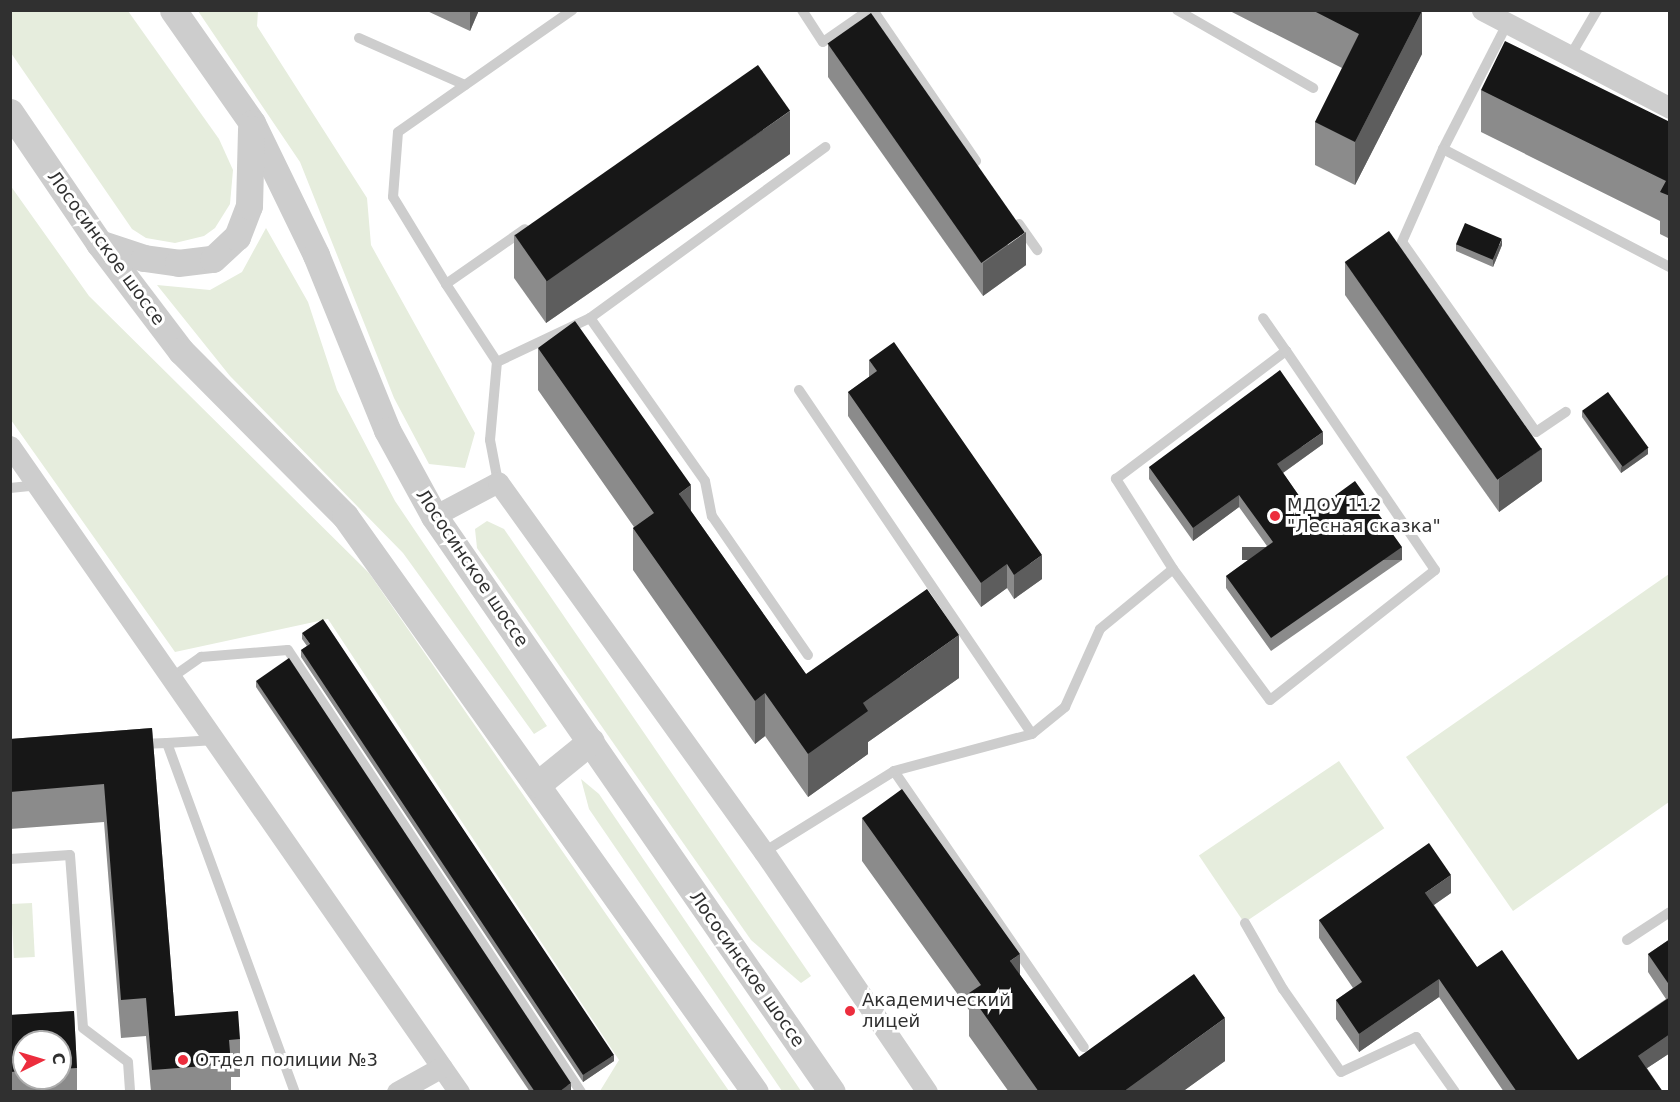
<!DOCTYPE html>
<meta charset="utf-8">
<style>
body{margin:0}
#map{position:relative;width:1680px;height:1102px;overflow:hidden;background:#fff;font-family:"DejaVu Sans",sans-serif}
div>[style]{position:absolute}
.green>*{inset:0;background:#e6eddd;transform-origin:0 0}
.service>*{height:10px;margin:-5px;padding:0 5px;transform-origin:5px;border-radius:5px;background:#cdcdcd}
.minor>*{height:21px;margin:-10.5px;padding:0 10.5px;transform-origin:10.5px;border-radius:10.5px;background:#cdcdcd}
.tertiary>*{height:27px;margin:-13.5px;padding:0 13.5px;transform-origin:13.5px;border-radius:13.5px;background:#cdcdcd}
.wall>*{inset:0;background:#8b8b8b}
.shaded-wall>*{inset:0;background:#5d5d5d;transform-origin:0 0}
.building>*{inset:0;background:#171717;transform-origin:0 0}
.dots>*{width:16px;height:16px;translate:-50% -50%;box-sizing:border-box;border:3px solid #fff;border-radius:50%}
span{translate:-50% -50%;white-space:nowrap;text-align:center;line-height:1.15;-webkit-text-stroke:6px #fff;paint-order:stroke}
.street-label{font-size:18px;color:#303030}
.poi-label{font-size:18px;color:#303030}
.left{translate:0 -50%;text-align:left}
.frame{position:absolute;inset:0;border:12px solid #303030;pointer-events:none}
.north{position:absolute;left:12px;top:1030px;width:60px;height:60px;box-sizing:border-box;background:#fff;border:2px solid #acacac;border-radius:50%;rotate:85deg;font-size:16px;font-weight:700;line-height:24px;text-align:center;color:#303030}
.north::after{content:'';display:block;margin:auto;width:21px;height:27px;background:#ec2d3d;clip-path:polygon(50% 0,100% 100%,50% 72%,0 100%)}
</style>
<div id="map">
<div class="green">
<div style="clip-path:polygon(10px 11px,128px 11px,219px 139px,233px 170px,230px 204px,215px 228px,204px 236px,175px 243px,146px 238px,132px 229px,11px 53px)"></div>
<div style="clip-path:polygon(198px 11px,258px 11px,257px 26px,367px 198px,371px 245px,475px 433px,465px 468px,429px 464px,394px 398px,300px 162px)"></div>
<div style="clip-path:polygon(10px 185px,89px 296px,369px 573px,729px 1091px,600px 1091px,619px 1060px,328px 619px,175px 652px,11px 420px)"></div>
<div style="clip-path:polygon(266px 228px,308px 302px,337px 390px,395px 501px,547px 726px,534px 734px,403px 553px,230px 376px,157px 285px,210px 290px,242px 272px)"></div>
<div style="clip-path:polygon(487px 521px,504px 529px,811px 976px,801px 983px,751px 940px,477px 548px,475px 529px)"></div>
<div style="clip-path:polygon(1669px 574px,1669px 802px,1513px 911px,1406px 757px)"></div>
<div style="left:1339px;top:761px;width:81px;height:169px;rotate:56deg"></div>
<div style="clip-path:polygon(581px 779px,599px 794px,801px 1091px,782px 1091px,589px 809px)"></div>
<div style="left:32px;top:903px;width:54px;height:21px;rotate:87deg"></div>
</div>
<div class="service">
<div style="left:802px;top:10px;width:38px;rotate:57deg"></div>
<div style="left:823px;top:42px;width:56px;rotate:-34.8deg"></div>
<div style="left:873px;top:10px;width:183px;rotate:55.7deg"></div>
<div style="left:1177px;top:10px;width:157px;rotate:29.8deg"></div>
<div style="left:1507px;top:24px;width:140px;rotate:117.1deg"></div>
<div style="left:1443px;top:149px;width:102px;rotate:113.8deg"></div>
<div style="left:1402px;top:242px;width:232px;rotate:54.8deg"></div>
<div style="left:1536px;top:432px;width:36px;rotate:-34deg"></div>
<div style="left:359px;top:38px;width:116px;rotate:23.9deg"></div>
<div style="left:1569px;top:58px;width:56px;rotate:-59.7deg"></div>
<div style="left:1443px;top:149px;width:256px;rotate:27.5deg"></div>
<div style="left:1019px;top:224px;width:32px;rotate:55deg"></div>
<div style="left:446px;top:284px;width:102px;rotate:-121.3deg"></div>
<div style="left:393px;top:197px;width:65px;rotate:-85.6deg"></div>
<div style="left:398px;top:132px;width:213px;rotate:-35deg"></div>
<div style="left:590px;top:318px;width:199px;rotate:54.8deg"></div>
<div style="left:705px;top:481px;width:36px;rotate:79deg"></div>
<div style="left:712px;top:516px;width:169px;rotate:55.4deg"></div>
<div style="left:497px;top:362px;width:93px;rotate:-123.2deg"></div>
<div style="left:446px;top:284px;width:96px;rotate:-34.8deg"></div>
<div style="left:799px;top:390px;width:415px;rotate:55.9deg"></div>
<div style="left:498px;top:482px;width:43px;rotate:-100.8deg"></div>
<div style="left:490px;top:440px;width:78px;rotate:-84.9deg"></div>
<div style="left:497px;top:362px;width:103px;rotate:-25.3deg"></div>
<div style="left:590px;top:318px;width:291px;rotate:-36deg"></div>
<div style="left:10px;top:488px;width:27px;rotate:-6deg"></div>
<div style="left:1173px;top:569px;width:163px;rotate:53.5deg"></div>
<div style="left:1270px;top:700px;width:210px;rotate:-38.2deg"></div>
<div style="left:1435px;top:570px;width:265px;rotate:-124.2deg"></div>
<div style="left:171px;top:678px;width:37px;rotate:-35deg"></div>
<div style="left:201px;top:657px;width:87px;rotate:-4.6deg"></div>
<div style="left:288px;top:650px;width:530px;rotate:56.46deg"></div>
<div style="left:167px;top:743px;width:48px;rotate:-3.6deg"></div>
<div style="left:140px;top:744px;width:27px;rotate:-2deg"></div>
<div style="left:167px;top:743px;width:372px;rotate:69.9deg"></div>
<div style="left:894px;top:771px;width:335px;rotate:55.5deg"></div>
<div style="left:764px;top:852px;width:153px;rotate:-31.9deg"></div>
<div style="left:894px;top:771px;width:143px;rotate:-15deg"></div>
<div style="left:1032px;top:734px;width:43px;rotate:-39.3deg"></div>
<div style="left:1065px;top:707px;width:85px;rotate:-65.8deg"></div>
<div style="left:1100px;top:629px;width:94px;rotate:-39.4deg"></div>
<div style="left:1173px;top:569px;width:107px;rotate:-122.3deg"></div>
<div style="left:1116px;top:479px;width:213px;rotate:-37deg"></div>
<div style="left:1286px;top:351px;width:40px;rotate:-124.9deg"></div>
<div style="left:10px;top:859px;width:60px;rotate:-3.8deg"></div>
<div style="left:70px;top:855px;width:173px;rotate:85.7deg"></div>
<div style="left:83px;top:1028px;width:56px;rotate:37.1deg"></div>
<div style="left:128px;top:1062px;width:30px;rotate:86deg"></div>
<div style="left:1245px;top:923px;width:76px;rotate:60.1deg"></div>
<div style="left:1283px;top:989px;width:101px;rotate:55.1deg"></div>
<div style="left:1341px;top:1072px;width:83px;rotate:-25deg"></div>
<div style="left:1416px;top:1037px;width:67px;rotate:54.7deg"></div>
<div style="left:1627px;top:940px;width:51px;rotate:-33.1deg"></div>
</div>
<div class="minor">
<div style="left:1482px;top:10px;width:212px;rotate:27.5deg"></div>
<div style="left:10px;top:446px;width:787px;rotate:55.2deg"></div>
<div style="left:434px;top:516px;width:72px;rotate:-28deg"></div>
<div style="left:498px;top:482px;width:456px;rotate:54.3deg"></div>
<div style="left:764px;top:852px;width:290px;rotate:55.8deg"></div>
<div style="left:397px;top:1092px;width:51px;rotate:-29.1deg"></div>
</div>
<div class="tertiary">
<div style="left:173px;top:10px;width:138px;rotate:55deg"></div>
<div style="left:252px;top:123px;width:147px;rotate:64.1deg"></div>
<div style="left:316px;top:255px;width:189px;rotate:67.9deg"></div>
<div style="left:387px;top:430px;width:98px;rotate:61.3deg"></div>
<div style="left:434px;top:516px;width:700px;rotate:55.36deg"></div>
<div style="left:10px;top:112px;width:158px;rotate:55.8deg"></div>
<div style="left:99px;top:243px;width:136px;rotate:52.8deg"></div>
<div style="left:181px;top:351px;width:233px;rotate:45.2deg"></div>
<div style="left:345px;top:516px;width:707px;rotate:54.56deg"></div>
<div style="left:99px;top:243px;width:47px;rotate:18.4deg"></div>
<div style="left:144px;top:258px;width:34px;rotate:8deg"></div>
<div style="left:178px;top:263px;width:35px;rotate:-7deg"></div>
<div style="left:213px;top:259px;width:33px;rotate:-43deg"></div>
<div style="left:237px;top:237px;width:33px;rotate:-69deg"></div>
<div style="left:249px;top:206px;width:77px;rotate:-88.5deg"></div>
<div style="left:538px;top:784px;width:68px;rotate:-39.1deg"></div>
</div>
<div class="wall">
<div style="clip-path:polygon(425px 10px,479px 10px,470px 31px)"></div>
<div style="clip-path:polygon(1228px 10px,1421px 10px,1422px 54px,1355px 185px,1315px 165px,1315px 122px,1342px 68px)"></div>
<div style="clip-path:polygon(828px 44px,1026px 265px,983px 296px,828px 77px)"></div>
<div style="clip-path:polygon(1481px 90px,1670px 122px,1670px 239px,1660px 234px,1660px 221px,1481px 132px)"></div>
<div style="clip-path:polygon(790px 154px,546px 323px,514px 278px,514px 235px)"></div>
<div style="clip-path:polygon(1456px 244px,1502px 245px,1493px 267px,1456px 251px)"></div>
<div style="clip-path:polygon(1345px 262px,1542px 481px,1499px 512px,1345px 295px)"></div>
<div style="clip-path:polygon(538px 348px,691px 511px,806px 674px,959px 678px,868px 742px,868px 754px,808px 797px,765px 736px,755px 744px,633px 570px,633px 528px,634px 527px,538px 390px)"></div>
<div style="clip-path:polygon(869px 360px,1042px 579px,1014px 599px,1007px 588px,981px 607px,848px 416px,848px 392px,869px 377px)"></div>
<div style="clip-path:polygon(1582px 411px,1648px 454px,1621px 473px,1582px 417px)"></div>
<div style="clip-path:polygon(1323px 444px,1283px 473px,1311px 513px,1402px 560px,1271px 651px,1226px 588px,1226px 576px,1267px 546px,1239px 507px,1193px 541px,1149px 479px,1149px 467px)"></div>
<div style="clip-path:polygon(302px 633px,614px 1061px,583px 1082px,301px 657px,301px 650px,307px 646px,302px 639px)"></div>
<div style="clip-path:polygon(256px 681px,571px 1090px,568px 1092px,530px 1092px,256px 687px)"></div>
<div style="clip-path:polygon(152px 728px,175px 1016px,240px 1039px,240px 1077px,231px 1077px,231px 1092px,151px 1092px,146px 1036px,121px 1038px,104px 822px,10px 829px,10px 739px)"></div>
<div style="clip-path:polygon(862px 818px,1020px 975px,1079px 1057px,1225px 1061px,1182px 1092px,1009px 1092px,969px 1036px,969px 1010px,862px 861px)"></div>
<div style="clip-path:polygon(1451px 893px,1434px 905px,1477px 967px,1578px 1060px,1666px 999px,1648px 972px,1648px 954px,1670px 939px,1670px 1053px,1647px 1068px,1663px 1092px,1504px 1092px,1439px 997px,1359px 1052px,1336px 1019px,1336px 1000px,1353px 988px,1319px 938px,1319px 920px)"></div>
<div style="clip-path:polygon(evenodd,74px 1011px,77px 1068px,77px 1092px,10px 1092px,10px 1015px,74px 1011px,24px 1042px,60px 1042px,60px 1078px,24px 1078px,24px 1042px)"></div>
</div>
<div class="shaded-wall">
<div style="clip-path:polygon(470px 10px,479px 10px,470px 31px)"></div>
<div style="clip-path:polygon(1422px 11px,1422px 54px,1355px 185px,1355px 142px)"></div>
<div style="clip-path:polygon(790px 111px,790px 154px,546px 323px,546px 280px)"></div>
<div style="clip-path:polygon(1026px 232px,1026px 265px,983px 296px,983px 263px)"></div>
<div style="clip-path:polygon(1502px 239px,1502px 245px,1493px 267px,1493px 260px)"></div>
<div style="clip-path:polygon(1323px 432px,1323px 444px,1277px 477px,1277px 464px)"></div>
<div style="clip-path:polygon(1542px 448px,1542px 481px,1499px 512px,1499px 479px)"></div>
<div style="clip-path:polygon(1648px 448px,1648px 454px,1621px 473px,1621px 467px)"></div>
<div style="clip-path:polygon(691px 485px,691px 528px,679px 494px)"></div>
<div style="clip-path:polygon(1239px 495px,1239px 507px,1193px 541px,1193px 528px)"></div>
<div style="left:1402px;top:547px;width:13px;height:160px;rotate:90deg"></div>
<div style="clip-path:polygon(1042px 555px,1042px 579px,1014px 599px,1014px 575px)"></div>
<div style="clip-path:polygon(1007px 564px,1007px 588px,981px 607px,981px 583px)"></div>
<div style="clip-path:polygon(959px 635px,959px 678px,868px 742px,868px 754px,808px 797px,808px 754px,863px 703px)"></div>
<div style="clip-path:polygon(765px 693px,765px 736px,755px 744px,755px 701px)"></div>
<div style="clip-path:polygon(1451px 875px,1451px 893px,1425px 911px,1425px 893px)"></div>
<div style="clip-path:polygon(1020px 954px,1020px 997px,1010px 961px)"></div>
<div style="clip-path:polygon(1439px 979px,1439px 997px,1359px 1052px,1359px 1034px)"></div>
<div style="clip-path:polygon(1225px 1018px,1225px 1061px,1182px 1092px,1123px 1092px)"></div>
<div style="clip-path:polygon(1670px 1034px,1670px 1053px,1638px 1074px,1638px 1056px)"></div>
<div style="clip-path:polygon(614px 1055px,614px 1061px,583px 1082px,583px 1075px)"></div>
<div style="clip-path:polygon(571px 1083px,571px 1090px,568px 1092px,559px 1092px)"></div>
</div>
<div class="building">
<div style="clip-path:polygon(1312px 10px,1421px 10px,1422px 11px,1355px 142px,1315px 122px,1359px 34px)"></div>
<div style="left:871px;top:13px;width:268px;height:53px;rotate:55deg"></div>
<div style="clip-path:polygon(1505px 41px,1670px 122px,1670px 196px,1660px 192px,1666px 181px,1481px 90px)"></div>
<div style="left:758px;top:65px;width:56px;height:297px;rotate:55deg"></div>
<div style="left:1465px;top:223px;width:40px;height:23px;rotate:23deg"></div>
<div style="left:1389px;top:231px;width:266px;height:54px;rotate:55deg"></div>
<div style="clip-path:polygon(575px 321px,691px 485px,679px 494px,806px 674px,927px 589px,959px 635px,863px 703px,868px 711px,808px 754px,765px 693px,755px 701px,633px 528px,654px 513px,538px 348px)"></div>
<div style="clip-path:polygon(894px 342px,1042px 555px,1014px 575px,1007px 564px,981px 583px,848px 392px,877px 371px,869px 360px)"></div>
<div style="clip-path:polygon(1280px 370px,1323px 432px,1277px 464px,1311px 513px,1355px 481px,1402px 547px,1271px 638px,1226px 576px,1273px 542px,1239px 495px,1193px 528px,1149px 467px)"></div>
<div style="left:1608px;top:392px;width:69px;height:32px;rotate:54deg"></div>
<div style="clip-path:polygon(323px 619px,614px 1055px,583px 1075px,301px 650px,310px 644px,302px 633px)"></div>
<div style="clip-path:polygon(289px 658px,571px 1083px,559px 1092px,535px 1092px,256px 681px)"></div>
<div style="clip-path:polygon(152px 728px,175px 1016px,238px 1011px,240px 1039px,229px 1040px,231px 1064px,152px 1070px,146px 998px,121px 1000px,104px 784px,10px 792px,10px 739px)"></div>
<div style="clip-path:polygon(902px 789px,1020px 954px,1010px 961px,1079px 1057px,1194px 974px,1225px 1018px,1123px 1092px,1039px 1092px,969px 993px,981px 985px,862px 818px)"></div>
<div style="clip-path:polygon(1429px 843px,1451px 875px,1425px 893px,1477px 967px,1502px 950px,1578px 1060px,1670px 997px,1670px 1034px,1638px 1056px,1663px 1092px,1517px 1092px,1439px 979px,1359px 1034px,1336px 1000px,1362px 982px,1319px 920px)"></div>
<div style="clip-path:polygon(1670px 939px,1670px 986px,1648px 954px)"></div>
<div style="clip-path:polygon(74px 1011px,77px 1068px,60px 1069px,60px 1042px,24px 1042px,24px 1071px,10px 1072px,10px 1015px)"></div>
</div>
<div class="dots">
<div style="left:1275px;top:516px;background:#ec2d3d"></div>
<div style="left:850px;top:1011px;background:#ec2d3d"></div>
<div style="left:183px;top:1060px;background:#ec2d3d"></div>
</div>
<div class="street-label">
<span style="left:106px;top:248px;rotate:54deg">Лососинское шоссе</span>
<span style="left:472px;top:568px;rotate:56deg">Лососинское шоссе</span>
<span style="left:747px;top:969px;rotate:55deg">Лососинское шоссе</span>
</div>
<div class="poi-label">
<span class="left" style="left:1287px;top:516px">МДОУ 112<br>"Лесная сказка"</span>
<span class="left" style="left:862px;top:1011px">Академический<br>лицей</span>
<span class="left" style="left:195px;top:1060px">Отдел полиции №3</span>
</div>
<div class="frame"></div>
<div class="north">С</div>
</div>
